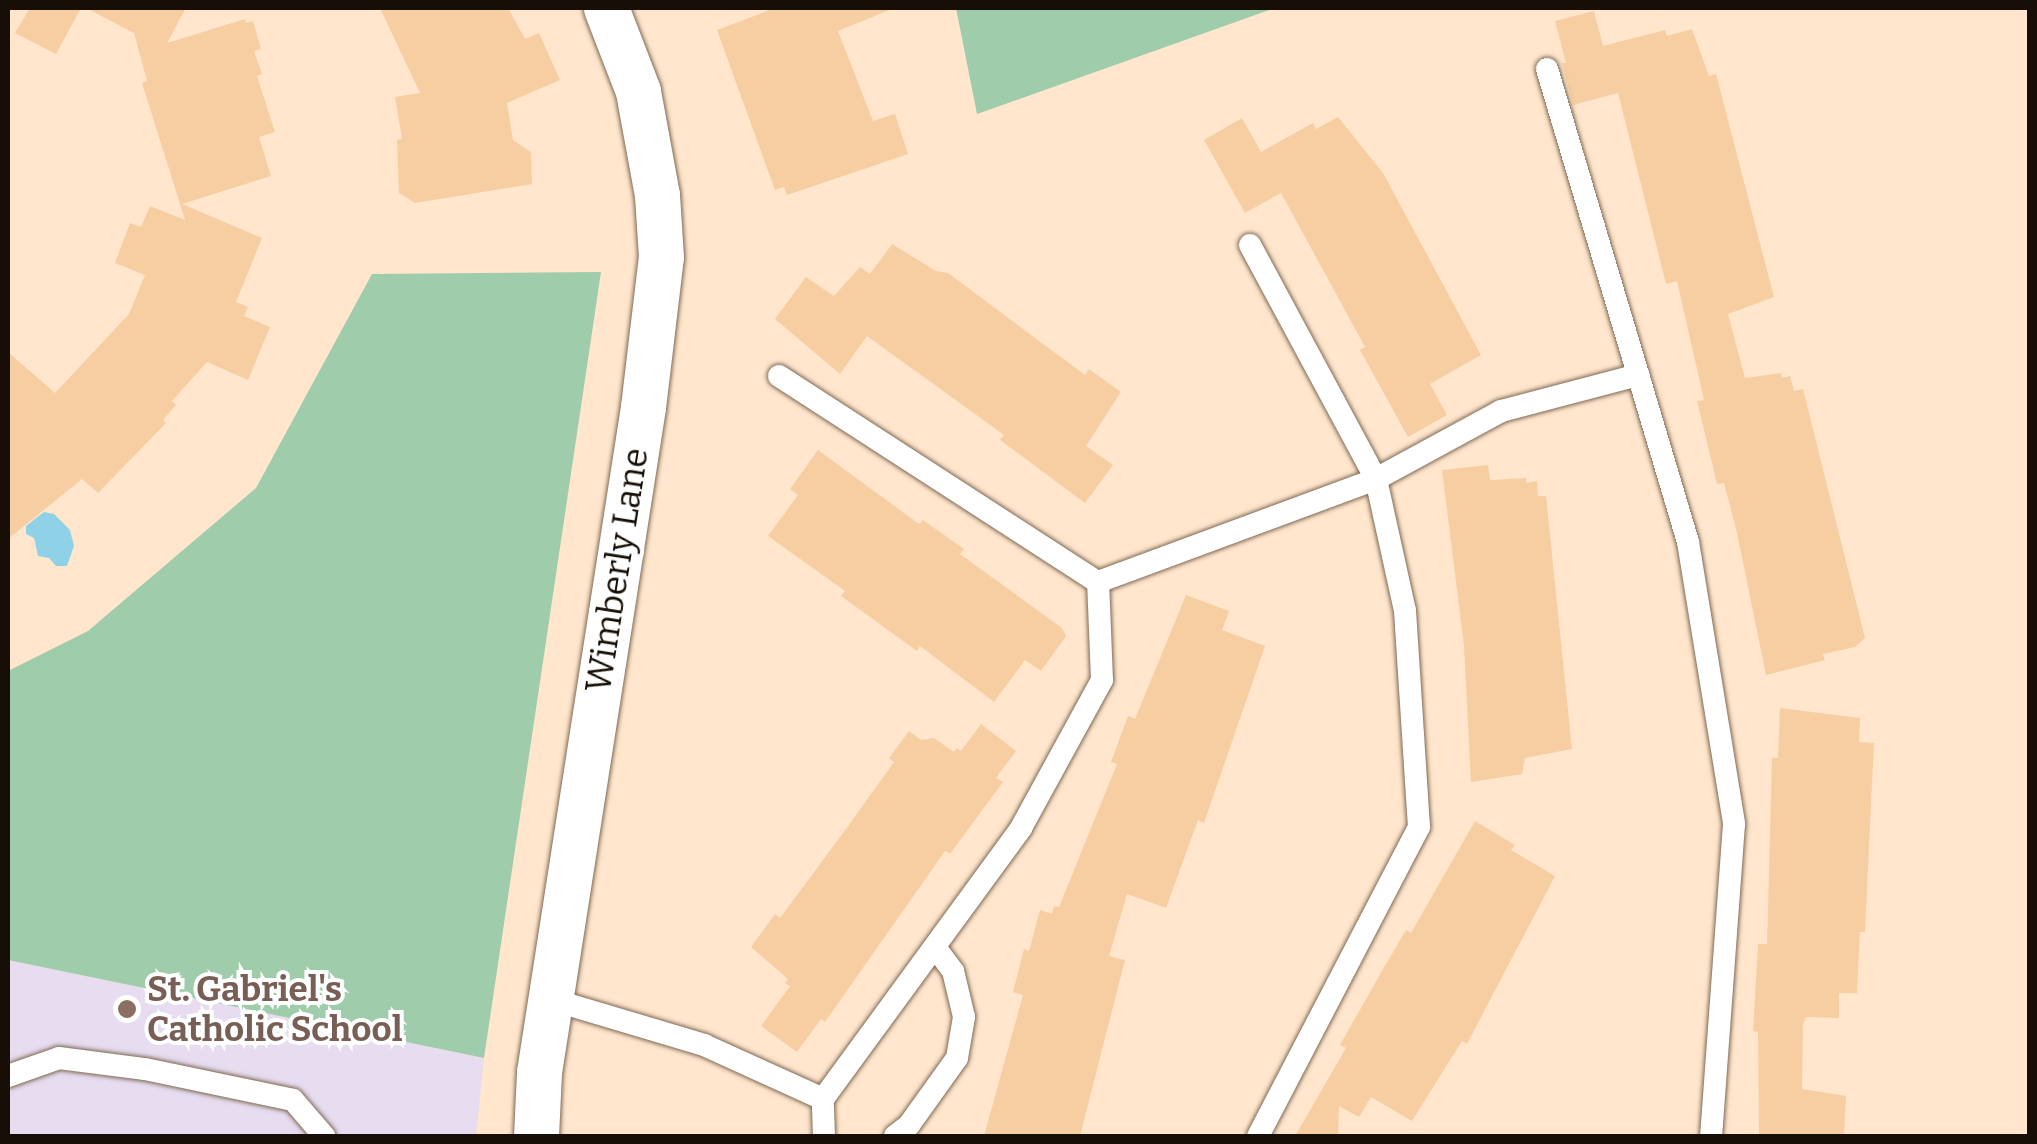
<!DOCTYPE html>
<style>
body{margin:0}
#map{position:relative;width:2037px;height:1144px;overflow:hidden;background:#ffe6cd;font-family:Bitter,serif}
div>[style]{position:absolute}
.education>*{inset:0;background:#e7dcf0}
.green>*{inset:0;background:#9fccaa}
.water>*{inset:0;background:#8fd2e7}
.building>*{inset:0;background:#f7cea2}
.roads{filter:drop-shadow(0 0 2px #7f6953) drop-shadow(0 0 2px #7f6953)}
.service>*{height:22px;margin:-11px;padding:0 11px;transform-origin:11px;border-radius:11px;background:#fff}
.minor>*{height:45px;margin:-22.5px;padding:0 22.5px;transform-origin:22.5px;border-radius:22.5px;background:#fff}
.dots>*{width:28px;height:28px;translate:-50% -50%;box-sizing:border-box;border:5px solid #fff;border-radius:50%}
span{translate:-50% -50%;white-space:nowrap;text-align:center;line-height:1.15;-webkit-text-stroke:8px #fff;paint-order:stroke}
.street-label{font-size:35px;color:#170f07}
.education-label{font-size:35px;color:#785e54;font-weight:700}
.left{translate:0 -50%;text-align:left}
.frame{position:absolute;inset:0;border:10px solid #170f07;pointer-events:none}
</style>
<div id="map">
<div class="education">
<div style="clip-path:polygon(8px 960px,484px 1058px,476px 1136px,8px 1136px)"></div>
</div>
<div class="green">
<div style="clip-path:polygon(956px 8px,1275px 8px,977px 114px)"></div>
<div style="clip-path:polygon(601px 272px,484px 1058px,8px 960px,8px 671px,88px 631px,256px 488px,372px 274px)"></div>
</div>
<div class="water">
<div style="clip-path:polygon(44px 512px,54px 514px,70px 530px,74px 546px,67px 566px,56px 566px,49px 558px,38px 556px,34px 538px,26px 534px,26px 526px)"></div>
</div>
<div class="building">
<div style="clip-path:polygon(30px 8px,81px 8px,56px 54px,15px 33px)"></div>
<div style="clip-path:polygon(86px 8px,186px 8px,167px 43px,245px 19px,246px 23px,253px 21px,261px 49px,254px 51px,262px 74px,257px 76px,275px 132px,259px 137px,271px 176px,182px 204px,262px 238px,236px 302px,248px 307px,244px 316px,270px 327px,248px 380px,207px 362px,172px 401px,176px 405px,163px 420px,166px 423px,98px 493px,82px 479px,8px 539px,8px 352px,55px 393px,129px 314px,145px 275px,115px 263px,130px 223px,141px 227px,150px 206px,185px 220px,142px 83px,147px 81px,134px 33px)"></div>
<div style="clip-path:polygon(380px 8px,508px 8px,525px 39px,539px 33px,560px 80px,507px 103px,513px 140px,531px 152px,532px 184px,415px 203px,399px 193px,397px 140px,402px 139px,395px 97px,420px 93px)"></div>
<div style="clip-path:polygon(775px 8px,894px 8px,838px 31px,873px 121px,895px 114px,908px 154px,787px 195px,784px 187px,775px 190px,717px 30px)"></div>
<div style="clip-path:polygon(1594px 11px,1603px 46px,1665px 30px,1667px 36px,1692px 29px,1709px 76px,1716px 74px,1774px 297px,1728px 314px,1745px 378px,1781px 373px,1782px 378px,1790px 376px,1794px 391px,1803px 389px,1865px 638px,1855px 647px,1823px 654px,1825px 660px,1766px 675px,1737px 533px,1724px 483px,1717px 484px,1697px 401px,1704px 400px,1677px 281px,1666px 284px,1618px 93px,1573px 105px,1562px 63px,1566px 63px,1555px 21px)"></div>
<div style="clip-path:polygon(1338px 117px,1383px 173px,1481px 355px,1430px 384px,1447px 415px,1408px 437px,1360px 350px,1365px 347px,1281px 193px,1245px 213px,1204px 140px,1242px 118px,1261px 152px,1313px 123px,1316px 129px)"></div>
<div style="clip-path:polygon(892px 244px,936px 271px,948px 273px,1085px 375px,1089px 369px,1121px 392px,1086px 446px,1113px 465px,1085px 503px,1000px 440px,1004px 435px,867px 336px,840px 374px,775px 319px,806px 277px,834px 296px,860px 267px,870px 274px)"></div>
<div style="clip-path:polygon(818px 450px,919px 524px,923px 520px,964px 549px,960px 554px,1062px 628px,1066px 636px,1041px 671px,1025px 660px,994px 702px,920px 646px,917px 651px,841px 596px,845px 591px,768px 536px,798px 495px,790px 489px)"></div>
<div style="clip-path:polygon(1488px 465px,1490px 480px,1526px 478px,1526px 483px,1537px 481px,1538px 496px,1546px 496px,1572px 749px,1525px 758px,1522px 774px,1471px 782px,1464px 646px,1442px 470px)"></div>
<div style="clip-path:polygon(1186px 595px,1229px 611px,1222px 630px,1265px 646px,1204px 823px,1198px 820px,1166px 908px,1127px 894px,1109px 956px,1125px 960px,1080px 1136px,984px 1136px,1023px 995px,1013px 992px,1024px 949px,1029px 951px,1040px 910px,1052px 914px,1054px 906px,1059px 907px,1117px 764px,1111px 762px,1128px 716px,1135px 719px)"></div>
<div style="clip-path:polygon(1780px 708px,1860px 718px,1859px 742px,1874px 743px,1865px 932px,1860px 932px,1857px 993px,1839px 993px,1839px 1018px,1806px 1017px,1803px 1025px,1802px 1089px,1846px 1096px,1844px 1136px,1759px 1136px,1758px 1032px,1753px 1031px,1758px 944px,1767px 944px,1772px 758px,1778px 758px)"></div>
<div style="clip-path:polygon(981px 724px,1016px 751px,996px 778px,1003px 782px,950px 854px,945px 851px,825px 1022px,821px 1019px,797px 1052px,761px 1026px,790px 986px,785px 983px,788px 979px,751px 947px,775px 914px,780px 918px,846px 829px,894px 762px,889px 758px,909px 731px,921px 740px,934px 738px,954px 752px,957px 748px,961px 751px)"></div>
<div style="clip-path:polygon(1475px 821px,1515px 845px,1511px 850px,1555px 876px,1467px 1044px,1462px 1041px,1412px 1121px,1371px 1097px,1359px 1117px,1339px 1106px,1338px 1136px,1295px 1136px,1346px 1048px,1340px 1045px,1382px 971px,1406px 930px,1411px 933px)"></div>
</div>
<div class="roads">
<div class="service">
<div style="left:1547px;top:69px;width:494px;rotate:73.4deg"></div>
<div style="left:1688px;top:542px;width:286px;rotate:80.7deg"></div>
<div style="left:1734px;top:824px;width:313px;rotate:94.2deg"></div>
<div style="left:1250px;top:245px;width:266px;rotate:61.7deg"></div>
<div style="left:1376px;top:479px;width:142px;rotate:-28.5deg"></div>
<div style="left:1501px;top:411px;width:142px;rotate:-14.7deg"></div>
<div style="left:779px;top:376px;width:380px;rotate:32.9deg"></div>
<div style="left:1098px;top:582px;width:296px;rotate:-20.3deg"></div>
<div style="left:1376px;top:479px;width:135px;rotate:77.6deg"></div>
<div style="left:1405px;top:611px;width:216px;rotate:86.3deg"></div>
<div style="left:1419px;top:827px;width:348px;rotate:117.5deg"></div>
<div style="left:550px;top:999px;width:161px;rotate:16.6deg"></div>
<div style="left:704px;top:1045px;width:131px;rotate:24.4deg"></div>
<div style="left:8px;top:1076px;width:54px;rotate:-19.4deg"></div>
<div style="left:59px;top:1058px;width:87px;rotate:7.3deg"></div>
<div style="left:145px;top:1069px;width:151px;rotate:11.8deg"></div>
<div style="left:293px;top:1100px;width:48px;rotate:49.3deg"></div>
<div style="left:824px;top:1136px;width:37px;rotate:-92deg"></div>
<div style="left:823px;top:1099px;width:336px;rotate:-53.8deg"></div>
<div style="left:1021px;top:828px;width:169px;rotate:-61.3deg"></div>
<div style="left:1102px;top:680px;width:98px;rotate:-92.3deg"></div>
<div style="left:895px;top:1136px;width:18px;rotate:-38deg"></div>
<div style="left:909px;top:1125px;width:82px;rotate:-54.4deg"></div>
<div style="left:957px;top:1058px;width:42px;rotate:-80.3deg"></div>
<div style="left:964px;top:1017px;width:47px;rotate:-103.4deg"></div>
<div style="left:953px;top:971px;width:30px;rotate:-127deg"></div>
</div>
<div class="minor">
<div style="left:536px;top:1136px;width:64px;rotate:-87.3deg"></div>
<div style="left:539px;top:1072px;width:673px;rotate:-81.11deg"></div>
<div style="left:643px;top:407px;width:151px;rotate:-83.2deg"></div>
<div style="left:661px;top:257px;width:62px;rotate:-93.7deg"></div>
<div style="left:657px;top:195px;width:106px;rotate:-100.4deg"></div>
<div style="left:638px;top:91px;width:89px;rotate:-111.1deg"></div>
</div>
</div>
<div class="dots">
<div style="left:127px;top:1009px;background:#8d6e63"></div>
</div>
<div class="street-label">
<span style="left:617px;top:570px;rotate:-81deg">Wimberly Lane</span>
</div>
<div class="education-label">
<span class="left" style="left:147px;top:1009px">St. Gabriel's<br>Catholic School</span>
</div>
<div class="frame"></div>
</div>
